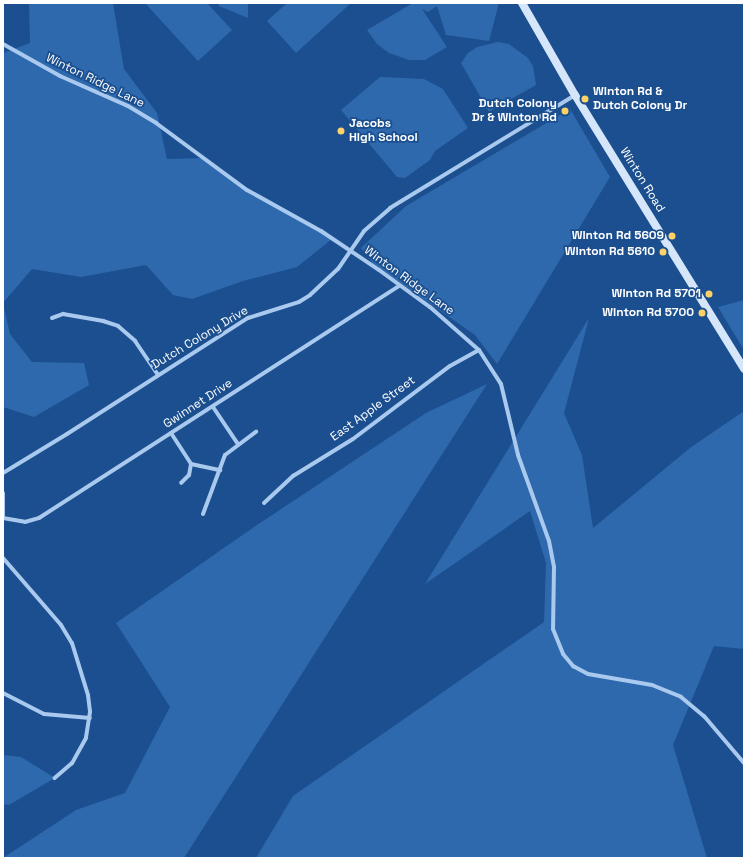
<!DOCTYPE html>
<style>
body{margin:0}
#map{position:relative;width:747px;height:861px;overflow:hidden;background:#1b4f8f;font-family:"Space Grotesk",sans-serif}
div>[style]{position:absolute}
.green>*{inset:0;background:#2e69ad}
.street>*{height:4px;margin:-2px;padding:0 2px;transform-origin:2px;border-radius:2px;background:#a9c9ee}
.secondary>*{height:8px;margin:-4px;padding:0 4px;transform-origin:4px;border-radius:4px;background:#d6e6fa}
.dots>*{width:11px;height:11px;translate:-50% -50%;box-sizing:border-box;border:2px solid #1b4f8f;border-radius:50%}
span{translate:-50% -50%;white-space:nowrap;text-align:center;line-height:1.15;-webkit-text-stroke:3.5px #1b4f8f;paint-order:stroke}
.street-label{font-size:12px;color:#fff}
.poi-label{font-size:12px;color:#fff;font-weight:700}
.left{translate:0 -50%;text-align:left}
.right{translate:-100% -50%;text-align:right}
.frame{position:absolute;inset:0;border:4px solid #fff;pointer-events:none}
</style>
<div id="map">
<div class="green">
<div style="clip-path:polygon(29px 3px,113px 3px,124px 69px,157px 113px,167px 159px,203px 158px,247px 190px,332px 239px,297px 267px,243px 281px,192px 299px,173px 295px,146px 265px,81px 277px,32px 269px,3px 303px,10px 334px,32px 362px,84px 363px,89px 385px,34px 417px,3px 407px,3px 53px,30px 43px)"></div>
<div style="clip-path:polygon(145px 3px,207px 3px,232px 30px,198px 61px)"></div>
<div style="clip-path:polygon(219px 3px,248px 3px,248px 18px,219px 6px)"></div>
<div style="clip-path:polygon(287px 3px,351px 3px,296px 53px,267px 21px)"></div>
<div style="clip-path:polygon(413px 3px,499px 3px,489px 41px,446px 35px,437px 6px,428px 12px,422px 9px,447px 47px,425px 60px,409px 60px,389px 53px,377px 44px,367px 30px)"></div>
<div style="clip-path:polygon(498px 42px,509px 44px,528px 58px,533px 66px,536px 85px,489px 112px,461px 63px,468px 53px,477px 47px)"></div>
<div style="clip-path:polygon(380px 77px,424px 79px,443px 89px,468px 128px,435px 151px,430px 160px,405px 178px,397px 177px,341px 110px)"></div>
<div style="clip-path:polygon(570px 109px,610px 177px,497px 364px,475px 335px,373px 264px,361px 248px,406px 206px)"></div>
<div style="clip-path:polygon(744px 300px,744px 350px,718px 307px)"></div>
<div style="clip-path:polygon(589px 318px,564px 413px,582px 455px,593px 528px,690px 448px,744px 411px,744px 649px,714px 646px,673px 745px,707px 858px,256px 858px,293px 796px,544px 622px,546px 563px,530px 511px,425px 584px)"></div>
<div style="clip-path:polygon(487px 384px,184px 858px,3px 858px,76px 810px,125px 793px,170px 707px,116px 623px,254px 527px,426px 413px)"></div>
<div style="clip-path:polygon(3px 755px,21px 757px,55px 778px,9px 805px,3px 804px)"></div>
</div>
<div class="street">
<div style="left:3px;top:44px;width:65px;rotate:29.3deg"></div>
<div style="left:60px;top:76px;width:74px;rotate:23.8deg"></div>
<div style="left:128px;top:106px;width:33px;rotate:31deg"></div>
<div style="left:156px;top:123px;width:113px;rotate:36.4deg"></div>
<div style="left:247px;top:190px;width:85px;rotate:29deg"></div>
<div style="left:321px;top:231px;width:70px;rotate:33.9deg"></div>
<div style="left:379px;top:270px;width:63px;rotate:36deg"></div>
<div style="left:430px;top:307px;width:65px;rotate:41.3deg"></div>
<div style="left:479px;top:350px;width:40px;rotate:57.1deg"></div>
<div style="left:501px;top:384px;width:73px;rotate:76.5deg"></div>
<div style="left:518px;top:455px;width:91px;rotate:70.2deg"></div>
<div style="left:549px;top:541px;width:26px;rotate:79deg"></div>
<div style="left:554px;top:567px;width:62px;rotate:90.9deg"></div>
<div style="left:553px;top:629px;width:27px;rotate:68deg"></div>
<div style="left:563px;top:654px;width:16px;rotate:50deg"></div>
<div style="left:573px;top:666px;width:17px;rotate:28deg"></div>
<div style="left:588px;top:674px;width:65px;rotate:9.8deg"></div>
<div style="left:652px;top:685px;width:31px;rotate:22deg"></div>
<div style="left:681px;top:697px;width:30px;rotate:40deg"></div>
<div style="left:704px;top:716px;width:62px;rotate:49.6deg"></div>
<div style="left:52px;top:318px;width:12px;rotate:-20deg"></div>
<div style="left:63px;top:314px;width:41px;rotate:9.9deg"></div>
<div style="left:103px;top:321px;width:16px;rotate:18deg"></div>
<div style="left:118px;top:326px;width:23px;rotate:41deg"></div>
<div style="left:135px;top:341px;width:41px;rotate:55.9deg"></div>
<div style="left:213px;top:407px;width:45px;rotate:56deg"></div>
<div style="left:171px;top:433px;width:37px;rotate:57deg"></div>
<div style="left:191px;top:464px;width:11px;rotate:100deg"></div>
<div style="left:189px;top:475px;width:11px;rotate:135deg"></div>
<div style="left:191px;top:464px;width:30px;rotate:12deg"></div>
<div style="left:3px;top:473px;width:75px;rotate:-31.4deg"></div>
<div style="left:67px;top:434px;width:215px;rotate:-32.7deg"></div>
<div style="left:248px;top:318px;width:53px;rotate:-17.4deg"></div>
<div style="left:299px;top:302px;width:13px;rotate:-32deg"></div>
<div style="left:310px;top:295px;width:38px;rotate:-43deg"></div>
<div style="left:338px;top:269px;width:46px;rotate:-55.6deg"></div>
<div style="left:364px;top:231px;width:35px;rotate:-41deg"></div>
<div style="left:390px;top:208px;width:217px;rotate:-31.4deg"></div>
<div style="left:3px;top:493px;width:25px;rotate:90deg"></div>
<div style="left:264px;top:503px;width:40px;rotate:-43deg"></div>
<div style="left:293px;top:476px;width:70px;rotate:-31.7deg"></div>
<div style="left:353px;top:439px;width:121px;rotate:-37deg"></div>
<div style="left:450px;top:366px;width:33px;rotate:-29deg"></div>
<div style="left:203px;top:514px;width:63px;rotate:-69.6deg"></div>
<div style="left:225px;top:455px;width:39px;rotate:-37deg"></div>
<div style="left:3px;top:518px;width:22px;rotate:10deg"></div>
<div style="left:25px;top:522px;width:15px;rotate:-16deg"></div>
<div style="left:39px;top:518px;width:428px;rotate:-32.8deg"></div>
<div style="left:3px;top:558px;width:89px;rotate:49.1deg"></div>
<div style="left:61px;top:625px;width:21px;rotate:59deg"></div>
<div style="left:72px;top:643px;width:54px;rotate:72.9deg"></div>
<div style="left:88px;top:695px;width:17px;rotate:83deg"></div>
<div style="left:90px;top:712px;width:26px;rotate:99deg"></div>
<div style="left:86px;top:738px;width:29px;rotate:119deg"></div>
<div style="left:72px;top:763px;width:23px;rotate:139deg"></div>
<div style="left:3px;top:693px;width:46px;rotate:27.1deg"></div>
<div style="left:44px;top:714px;width:46px;rotate:5deg"></div>
</div>
<div class="secondary">
<div style="left:522px;top:3px;width:106px;rotate:60.1deg"></div>
<div style="left:575px;top:95px;width:322px;rotate:58.3deg"></div>
</div>
<div class="dots">
<div style="left:585px;top:99px;background:#ffd166"></div>
<div style="left:565px;top:111px;background:#ffd166"></div>
<div style="left:341px;top:131px;background:#ffd166"></div>
<div style="left:672px;top:236px;background:#ffd166"></div>
<div style="left:663px;top:252px;background:#ffd166"></div>
<div style="left:709px;top:294px;background:#ffd166"></div>
<div style="left:702px;top:313px;background:#ffd166"></div>
</div>
<div class="street-label">
<span style="left:95px;top:81px;rotate:26deg">Winton Ridge Lane</span>
<span style="left:642px;top:180px;rotate:58deg">Winton Road</span>
<span style="left:409px;top:281px;rotate:36deg">Winton Ridge Lane</span>
<span style="left:200px;top:338px;rotate:-31deg">Dutch Colony Drive</span>
<span style="left:198px;top:404px;rotate:-33deg">Gwinnet Drive</span>
<span style="left:373px;top:409px;rotate:-36deg">East Apple Street</span>
</div>
<div class="poi-label">
<span class="left" style="left:593px;top:99px">Winton Rd &amp;<br>Dutch Colony Dr</span>
<span class="right" style="left:557px;top:111px">Dutch Colony<br>Dr &amp; Winton Rd</span>
<span class="left" style="left:349px;top:131px">Jacobs<br>High School</span>
<span class="right" style="left:664px;top:236px">Winton Rd 5609</span>
<span class="right" style="left:655px;top:252px">Winton Rd 5610</span>
<span class="right" style="left:701px;top:294px">Winton Rd 5701</span>
<span class="right" style="left:694px;top:313px">Winton Rd 5700</span>
</div>
<div class="frame"></div>
</div>
